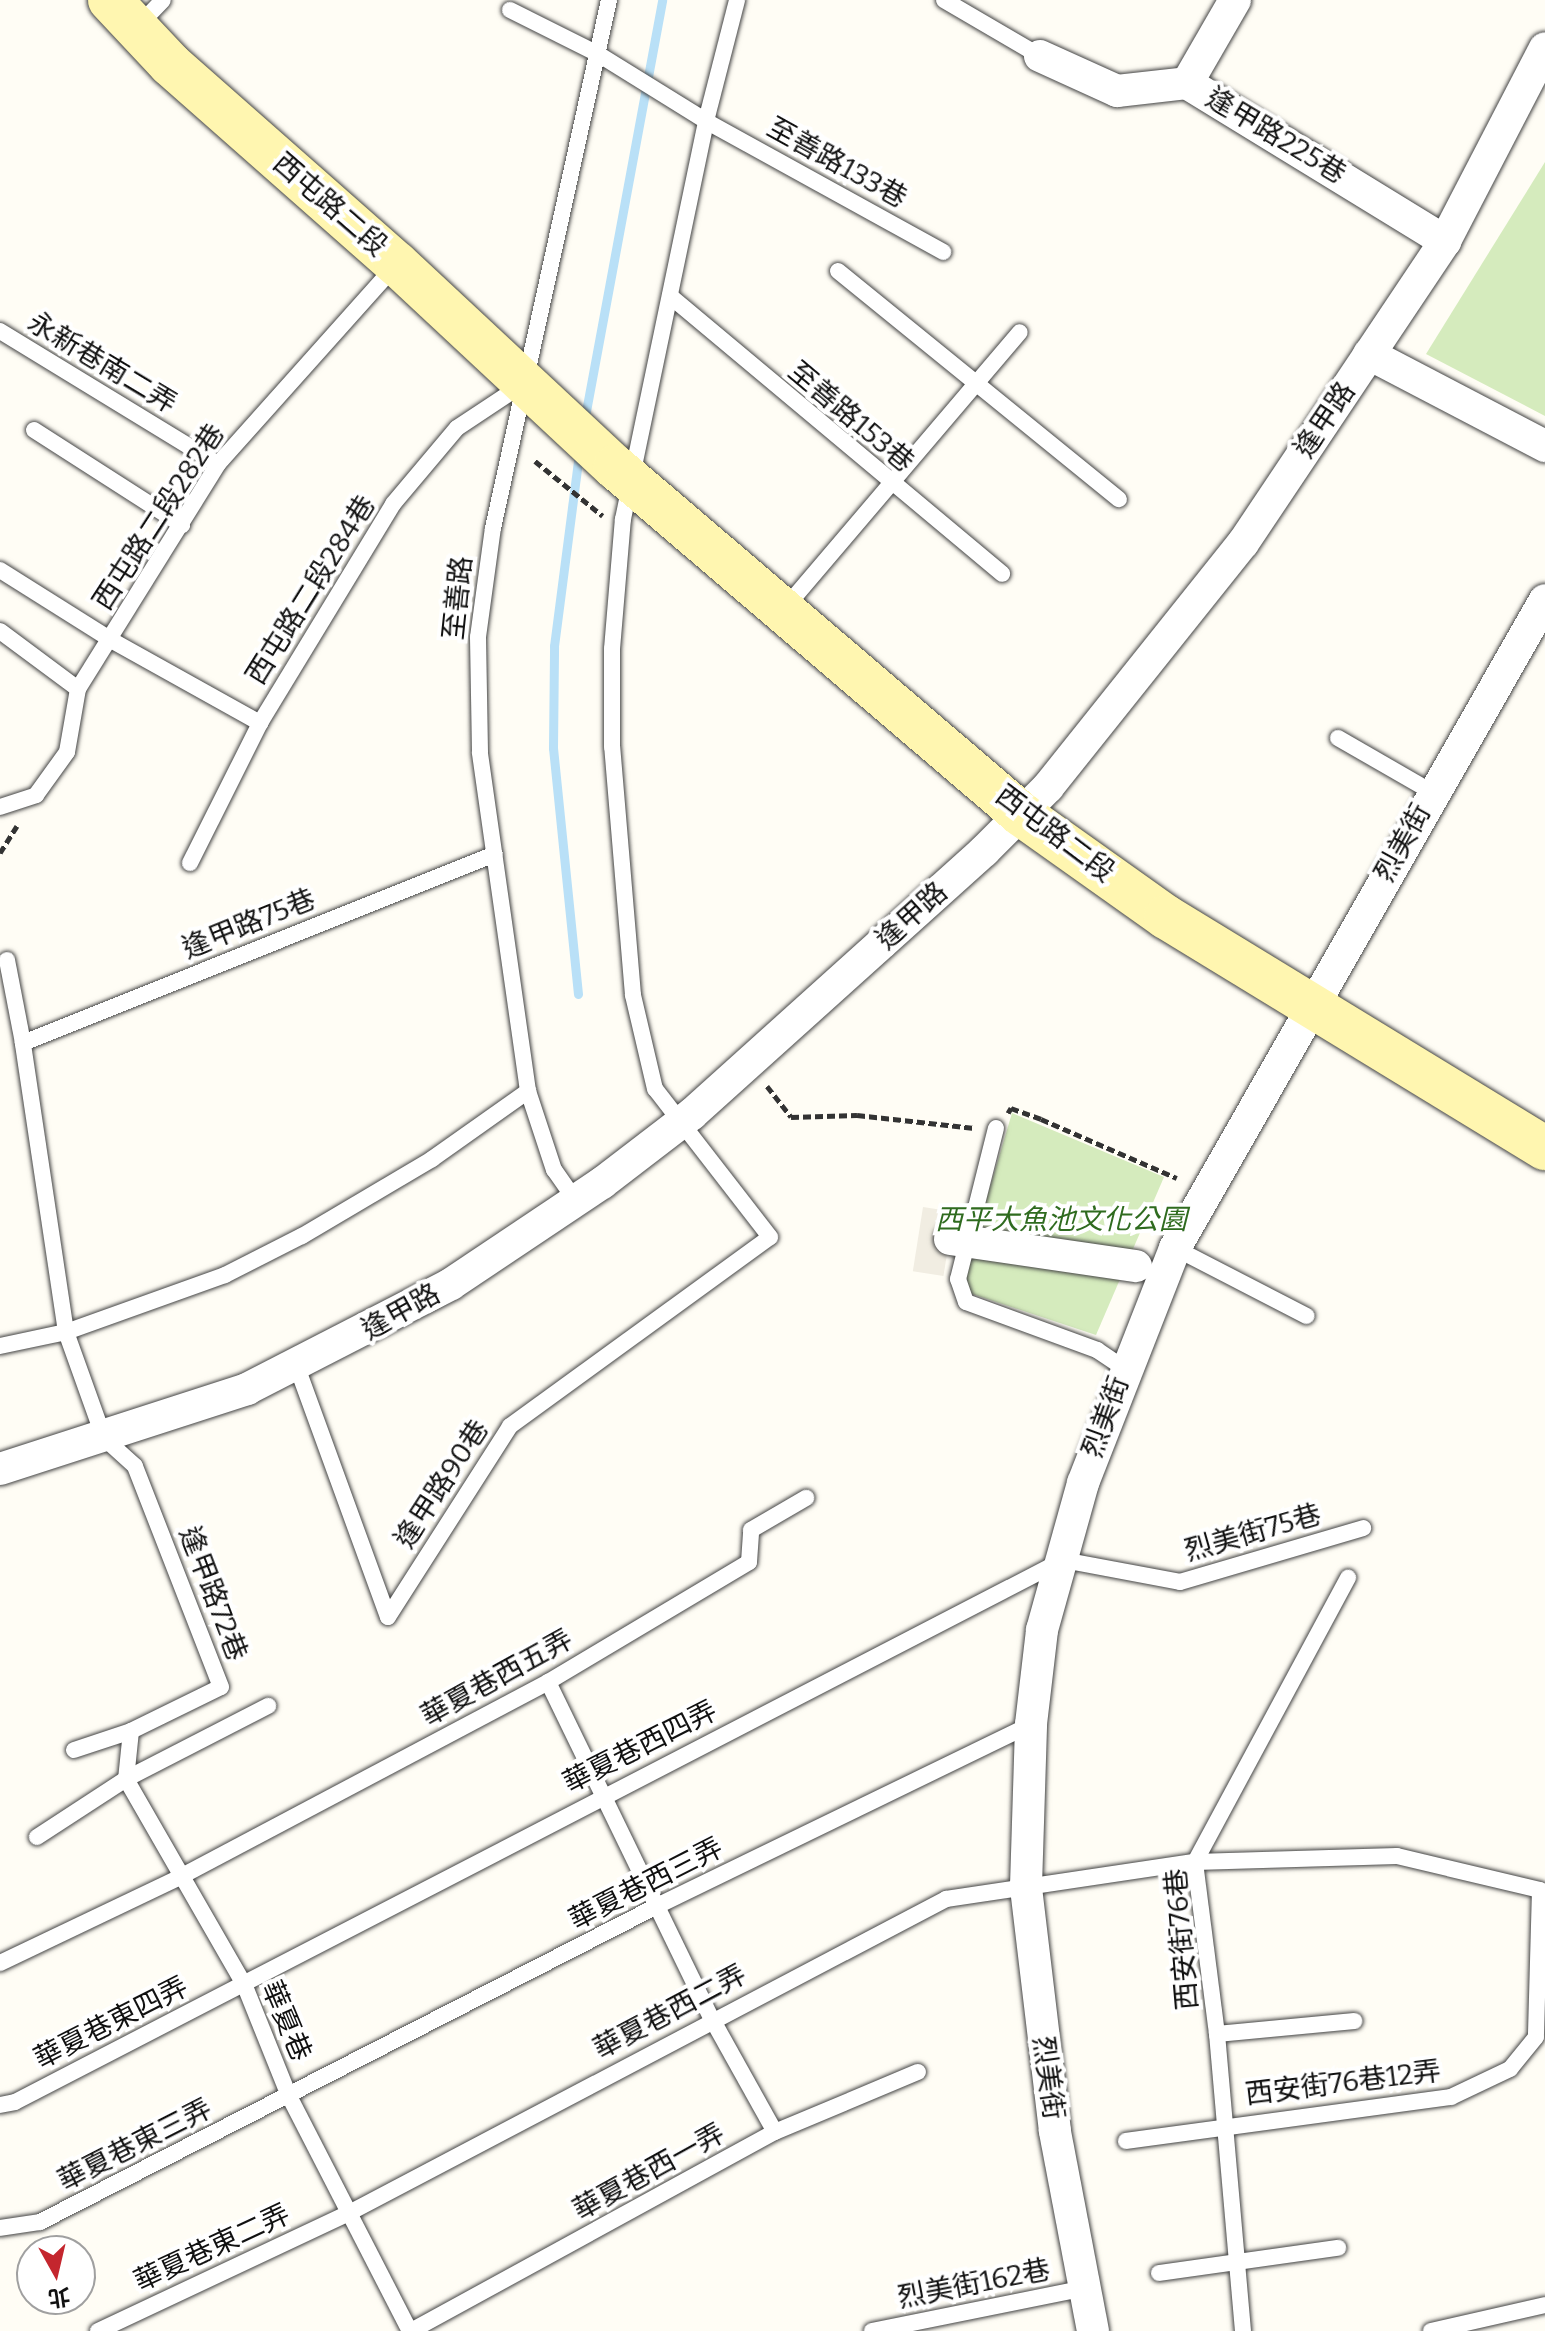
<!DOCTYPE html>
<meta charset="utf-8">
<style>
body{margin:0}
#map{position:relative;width:1545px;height:2331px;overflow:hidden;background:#fffdf5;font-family:Bitter,"Noto Sans TC",serif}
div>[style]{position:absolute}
.green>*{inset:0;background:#d5ebbd}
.plaza>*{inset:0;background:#f1ede2;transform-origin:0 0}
.stream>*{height:9px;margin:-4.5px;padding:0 4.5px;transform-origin:4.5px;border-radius:4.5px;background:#b9e0f7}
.path>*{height:5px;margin-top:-2.5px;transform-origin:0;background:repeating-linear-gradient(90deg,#333 0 8px,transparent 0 12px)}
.roads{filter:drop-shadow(0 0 2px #444) drop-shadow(0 0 2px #444)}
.lane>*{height:16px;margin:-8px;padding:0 8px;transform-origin:8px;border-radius:8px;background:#fff}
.street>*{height:32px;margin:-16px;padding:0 16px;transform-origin:16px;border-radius:16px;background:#fff}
.secondary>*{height:44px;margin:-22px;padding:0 22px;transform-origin:22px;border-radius:22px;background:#fff6b0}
span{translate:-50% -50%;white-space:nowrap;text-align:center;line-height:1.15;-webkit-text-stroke:8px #fff;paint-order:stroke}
.street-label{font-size:28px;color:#111}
.park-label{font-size:28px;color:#2f6b1f;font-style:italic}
.north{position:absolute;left:16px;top:2235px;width:80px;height:80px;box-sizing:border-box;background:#fff;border:2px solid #a0a0a0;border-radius:50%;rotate:172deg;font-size:22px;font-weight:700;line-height:32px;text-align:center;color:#111}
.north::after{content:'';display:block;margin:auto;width:28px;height:36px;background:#c4262e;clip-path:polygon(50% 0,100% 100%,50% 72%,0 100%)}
</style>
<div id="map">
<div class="green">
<div style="clip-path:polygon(1545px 162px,1545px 416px,1426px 354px)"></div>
<div style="clip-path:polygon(1012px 1113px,1164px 1177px,1096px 1335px,969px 1293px,963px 1278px)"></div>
</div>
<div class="plaza">
<div style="left:923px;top:1207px;width:31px;height:65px;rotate:9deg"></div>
</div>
<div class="stream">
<div style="left:584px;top:422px;width:429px;rotate:-79.5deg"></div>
<div style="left:578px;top:994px;width:247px;rotate:-95.8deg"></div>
<div style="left:553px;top:748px;width:102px;rotate:-89.4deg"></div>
<div style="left:554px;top:646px;width:195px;rotate:-82.6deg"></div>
</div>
<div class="path">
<div style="left:535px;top:461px;width:87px;rotate:39deg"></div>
<div style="left:0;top:853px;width:32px;rotate:-58deg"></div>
<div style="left:767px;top:1086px;width:39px;rotate:52deg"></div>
<div style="left:791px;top:1117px;width:66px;rotate:-1.7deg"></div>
<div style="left:857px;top:1115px;width:118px;rotate:6.3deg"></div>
<div style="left:1008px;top:1113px;width:6px;rotate:-59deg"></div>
<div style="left:1011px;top:1108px;width:32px;rotate:20deg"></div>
<div style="left:1041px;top:1119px;width:148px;rotate:23.5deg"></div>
</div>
<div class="roads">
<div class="lane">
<div style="left:944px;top:0;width:111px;rotate:30.3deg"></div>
<div style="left:510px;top:10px;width:98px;rotate:26.6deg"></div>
<div style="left:598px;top:54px;width:127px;rotate:31.8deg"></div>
<div style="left:706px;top:121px;width:271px;rotate:28.9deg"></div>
<div style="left:137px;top:27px;width:37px;rotate:-46deg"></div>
<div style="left:838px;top:271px;width:362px;rotate:39.1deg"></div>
<div style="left:670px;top:296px;width:433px;rotate:39.9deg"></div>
<div style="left:0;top:331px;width:255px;rotate:31.4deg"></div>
<div style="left:34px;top:430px;width:176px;rotate:32.7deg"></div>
<div style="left:0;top:570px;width:131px;rotate:32.2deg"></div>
<div style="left:111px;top:640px;width:171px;rotate:29.1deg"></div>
<div style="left:785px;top:608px;width:362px;rotate:-49.6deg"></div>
<div style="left:0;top:631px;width:97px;rotate:36.6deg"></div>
<div style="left:1338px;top:738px;width:108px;rotate:29.9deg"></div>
<div style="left:0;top:807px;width:38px;rotate:-18deg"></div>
<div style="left:36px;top:795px;width:53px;rotate:-54.2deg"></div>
<div style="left:67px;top:752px;width:64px;rotate:-80.1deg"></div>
<div style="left:78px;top:689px;width:265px;rotate:-58.1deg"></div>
<div style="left:218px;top:464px;width:266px;rotate:-48.2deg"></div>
<div style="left:190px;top:863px;width:157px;rotate:-63.4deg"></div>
<div style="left:260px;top:723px;width:256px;rotate:-58.7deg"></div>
<div style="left:393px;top:504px;width:99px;rotate:-49.9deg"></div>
<div style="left:457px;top:428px;width:78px;rotate:-33.5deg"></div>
<div style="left:7px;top:960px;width:85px;rotate:79.1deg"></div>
<div style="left:996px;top:1128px;width:156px;rotate:104.1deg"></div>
<div style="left:958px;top:1279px;width:24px;rotate:71deg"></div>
<div style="left:966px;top:1302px;width:140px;rotate:20.1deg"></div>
<div style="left:1097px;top:1350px;width:32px;rotate:34deg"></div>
<div style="left:576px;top:1201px;width:38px;rotate:-125deg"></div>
<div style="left:554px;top:1170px;width:83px;rotate:-108.2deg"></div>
<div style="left:528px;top:1091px;width:342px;rotate:-98.1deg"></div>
<div style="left:480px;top:752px;width:115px;rotate:-91deg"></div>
<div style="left:478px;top:637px;width:110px;rotate:-82.2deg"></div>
<div style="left:493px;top:528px;width:541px;rotate:-77.61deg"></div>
<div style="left:1175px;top:1248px;width:148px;rotate:27.3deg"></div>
<div style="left:0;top:1346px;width:67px;rotate:-12deg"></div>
<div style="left:66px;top:1332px;width:169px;rotate:-19.7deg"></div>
<div style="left:225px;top:1275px;width:86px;rotate:-26.9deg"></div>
<div style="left:302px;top:1236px;width:151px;rotate:-30.6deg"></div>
<div style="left:432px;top:1159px;width:118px;rotate:-35.3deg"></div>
<div style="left:297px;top:1367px;width:266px;rotate:70deg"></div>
<div style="left:388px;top:1617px;width:227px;rotate:-57.4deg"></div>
<div style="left:510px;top:1426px;width:321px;rotate:-36deg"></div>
<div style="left:770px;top:1237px;width:187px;rotate:-127.8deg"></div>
<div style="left:655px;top:1089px;width:97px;rotate:-103.2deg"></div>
<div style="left:633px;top:995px;width:249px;rotate:-94.8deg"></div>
<div style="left:612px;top:747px;width:98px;rotate:-90deg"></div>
<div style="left:612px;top:649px;width:130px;rotate:-85.2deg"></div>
<div style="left:623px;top:519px;width:407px;rotate:-78.2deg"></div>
<div style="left:706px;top:121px;width:125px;rotate:-75.6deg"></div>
<div style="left:548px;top:1682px;width:375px;rotate:64.1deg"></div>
<div style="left:712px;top:2019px;width:129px;rotate:60.9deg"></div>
<div style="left:131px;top:1731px;width:48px;rotate:95.9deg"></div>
<div style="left:126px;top:1779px;width:237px;rotate:60.1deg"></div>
<div style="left:244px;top:1984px;width:121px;rotate:68.1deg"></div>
<div style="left:289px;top:2096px;width:264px;rotate:62.8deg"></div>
<div style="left:74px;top:1750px;width:60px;rotate:-18.4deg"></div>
<div style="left:131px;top:1731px;width:100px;rotate:-26.1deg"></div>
<div style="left:221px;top:1687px;width:237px;rotate:-111.3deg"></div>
<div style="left:135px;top:1466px;width:42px;rotate:-137.9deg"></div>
<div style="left:104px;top:1438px;width:113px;rotate:-109.7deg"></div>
<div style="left:66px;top:1332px;width:292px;rotate:-98.5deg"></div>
<div style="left:23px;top:1043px;width:508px;rotate:-21.82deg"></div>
<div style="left:37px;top:1837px;width:106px;rotate:-33.1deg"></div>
<div style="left:126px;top:1779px;width:160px;rotate:-27.2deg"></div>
<div style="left:0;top:1963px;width:199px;rotate:-25.5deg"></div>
<div style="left:180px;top:1877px;width:416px;rotate:-27.9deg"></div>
<div style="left:548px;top:1682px;width:234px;rotate:-30.8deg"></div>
<div style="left:749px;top:1562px;width:32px;rotate:-86deg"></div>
<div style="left:751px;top:1530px;width:64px;rotate:-30.2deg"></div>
<div style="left:1217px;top:2034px;width:138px;rotate:-5.4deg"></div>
<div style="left:0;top:2105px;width:15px;rotate:-11deg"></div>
<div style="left:15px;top:2102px;width:1180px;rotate:-27.35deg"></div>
<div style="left:1063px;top:1560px;width:119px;rotate:10.6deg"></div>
<div style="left:1180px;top:1582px;width:191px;rotate:-16.4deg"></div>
<div style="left:0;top:2228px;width:40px;rotate:-8.5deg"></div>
<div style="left:40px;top:2222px;width:695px;rotate:-27.12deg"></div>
<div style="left:659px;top:1905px;width:414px;rotate:-25.9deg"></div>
<div style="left:1159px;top:2273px;width:181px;rotate:-8deg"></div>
<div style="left:98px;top:2331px;width:277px;rotate:-25.2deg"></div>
<div style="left:349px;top:2213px;width:675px;rotate:-27.74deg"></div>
<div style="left:946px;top:1899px;width:252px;rotate:-8.5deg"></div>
<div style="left:1195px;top:1862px;width:202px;rotate:-1.7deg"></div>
<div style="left:1397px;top:1856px;width:147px;rotate:13.4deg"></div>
<div style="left:1540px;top:1890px;width:147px;rotate:91.6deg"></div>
<div style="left:1536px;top:2037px;width:41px;rotate:129.1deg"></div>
<div style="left:1510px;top:2069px;width:65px;rotate:154.6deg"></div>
<div style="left:1451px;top:2097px;width:328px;rotate:172.3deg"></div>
<div style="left:411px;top:2331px;width:415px;rotate:-28.7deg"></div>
<div style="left:775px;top:2132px;width:155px;rotate:-22.8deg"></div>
<div style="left:872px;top:2331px;width:218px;rotate:-11.4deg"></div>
<div style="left:1243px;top:2331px;width:298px;rotate:-95deg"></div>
<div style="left:1217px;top:2034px;width:173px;rotate:-97.3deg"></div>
<div style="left:1195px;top:1862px;width:323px;rotate:-61.7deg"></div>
<div style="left:1431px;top:2331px;width:117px;rotate:-12.8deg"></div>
</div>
<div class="street">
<div style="left:1235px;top:0;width:96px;rotate:120deg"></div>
<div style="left:1187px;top:83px;width:303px;rotate:31.5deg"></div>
<div style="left:1040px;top:56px;width:85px;rotate:24.4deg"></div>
<div style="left:1117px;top:91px;width:70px;rotate:-6.5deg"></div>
<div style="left:1369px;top:354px;width:199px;rotate:27.6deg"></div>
<div style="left:950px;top:1239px;width:188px;rotate:8.3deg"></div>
<div style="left:0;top:1469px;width:260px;rotate:-17.9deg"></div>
<div style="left:247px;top:1389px;width:229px;rotate:-27.2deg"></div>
<div style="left:451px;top:1284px;width:182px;rotate:-33.8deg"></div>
<div style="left:602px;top:1183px;width:113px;rotate:-37.5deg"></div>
<div style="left:692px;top:1114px;width:393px;rotate:-42deg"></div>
<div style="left:984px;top:851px;width:91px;rotate:-45deg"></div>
<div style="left:1048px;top:787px;width:312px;rotate:-51.4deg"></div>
<div style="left:1243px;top:543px;width:363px;rotate:-56.2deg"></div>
<div style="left:1445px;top:241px;width:217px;rotate:-62.6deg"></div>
<div style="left:1093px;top:2331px;width:204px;rotate:-100.8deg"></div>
<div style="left:1055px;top:2131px;width:247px;rotate:-96.8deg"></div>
<div style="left:1026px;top:1886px;width:162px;rotate:-88.2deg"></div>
<div style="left:1031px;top:1724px;width:95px;rotate:-83.3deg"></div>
<div style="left:1042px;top:1630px;width:153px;rotate:-74.4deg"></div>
<div style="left:1083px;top:1483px;width:252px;rotate:-68.6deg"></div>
<div style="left:1175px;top:1248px;width:746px;rotate:-60.27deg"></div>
</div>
<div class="secondary">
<div style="left:110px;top:0;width:88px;rotate:46.8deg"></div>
<div style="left:170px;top:64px;width:303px;rotate:41.4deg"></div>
<div style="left:397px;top:264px;width:298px;rotate:43deg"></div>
<div style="left:615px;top:467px;width:534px;rotate:40.52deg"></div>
<div style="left:1021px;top:814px;width:178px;rotate:35.4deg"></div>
<div style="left:1166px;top:917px;width:444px;rotate:31.4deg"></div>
</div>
</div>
<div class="street-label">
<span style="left:1276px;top:136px;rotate:31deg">逢甲路225巷</span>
<span style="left:837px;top:163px;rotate:29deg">至善路133巷</span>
<span style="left:330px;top:205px;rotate:41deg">西屯路二段</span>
<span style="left:102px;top:363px;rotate:31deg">永新巷南二弄</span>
<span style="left:851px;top:417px;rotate:40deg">至善路153巷</span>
<span style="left:1325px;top:420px;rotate:-56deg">逢甲路</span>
<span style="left:159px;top:517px;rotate:-57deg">西屯路二段282巷</span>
<span style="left:311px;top:590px;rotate:-58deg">西屯路二段284巷</span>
<span style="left:458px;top:598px;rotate:-84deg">至善路</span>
<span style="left:1055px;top:834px;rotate:37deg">西屯路二段</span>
<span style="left:1403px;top:843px;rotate:-61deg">烈美街</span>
<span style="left:912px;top:916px;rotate:-42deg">逢甲路</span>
<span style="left:249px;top:924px;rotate:-22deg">逢甲路75巷</span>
<span style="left:401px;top:1312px;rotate:-29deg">逢甲路</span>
<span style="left:1106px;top:1417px;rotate:-70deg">烈美街</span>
<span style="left:442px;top:1484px;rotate:-57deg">逢甲路90巷</span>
<span style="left:1253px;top:1533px;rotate:-16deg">烈美街75巷</span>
<span style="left:213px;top:1594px;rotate:69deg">逢甲路72巷</span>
<span style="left:497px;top:1678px;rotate:-29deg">華夏巷西五弄</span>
<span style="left:640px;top:1747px;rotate:-27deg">華夏巷西四弄</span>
<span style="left:646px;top:1884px;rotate:-27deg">華夏巷西三弄</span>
<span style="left:1182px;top:1939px;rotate:-95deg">西安街76巷</span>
<span style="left:670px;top:2012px;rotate:-28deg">華夏巷西二弄</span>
<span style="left:286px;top:2021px;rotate:67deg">華夏巷</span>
<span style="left:111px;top:2023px;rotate:-27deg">華夏巷東四弄</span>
<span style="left:1048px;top:2078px;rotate:82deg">烈美街</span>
<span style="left:1343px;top:2083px;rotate:-7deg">西安街76巷12弄</span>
<span style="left:135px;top:2145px;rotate:-27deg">華夏巷東三弄</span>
<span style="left:649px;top:2172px;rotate:-29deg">華夏巷西一弄</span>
<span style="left:212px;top:2248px;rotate:-25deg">華夏巷東二弄</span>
<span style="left:974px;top:2284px;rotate:-11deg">烈美街162巷</span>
</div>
<div class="park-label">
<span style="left:1061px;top:1220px">西平大魚池文化公園</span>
</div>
<div class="north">北</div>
</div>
